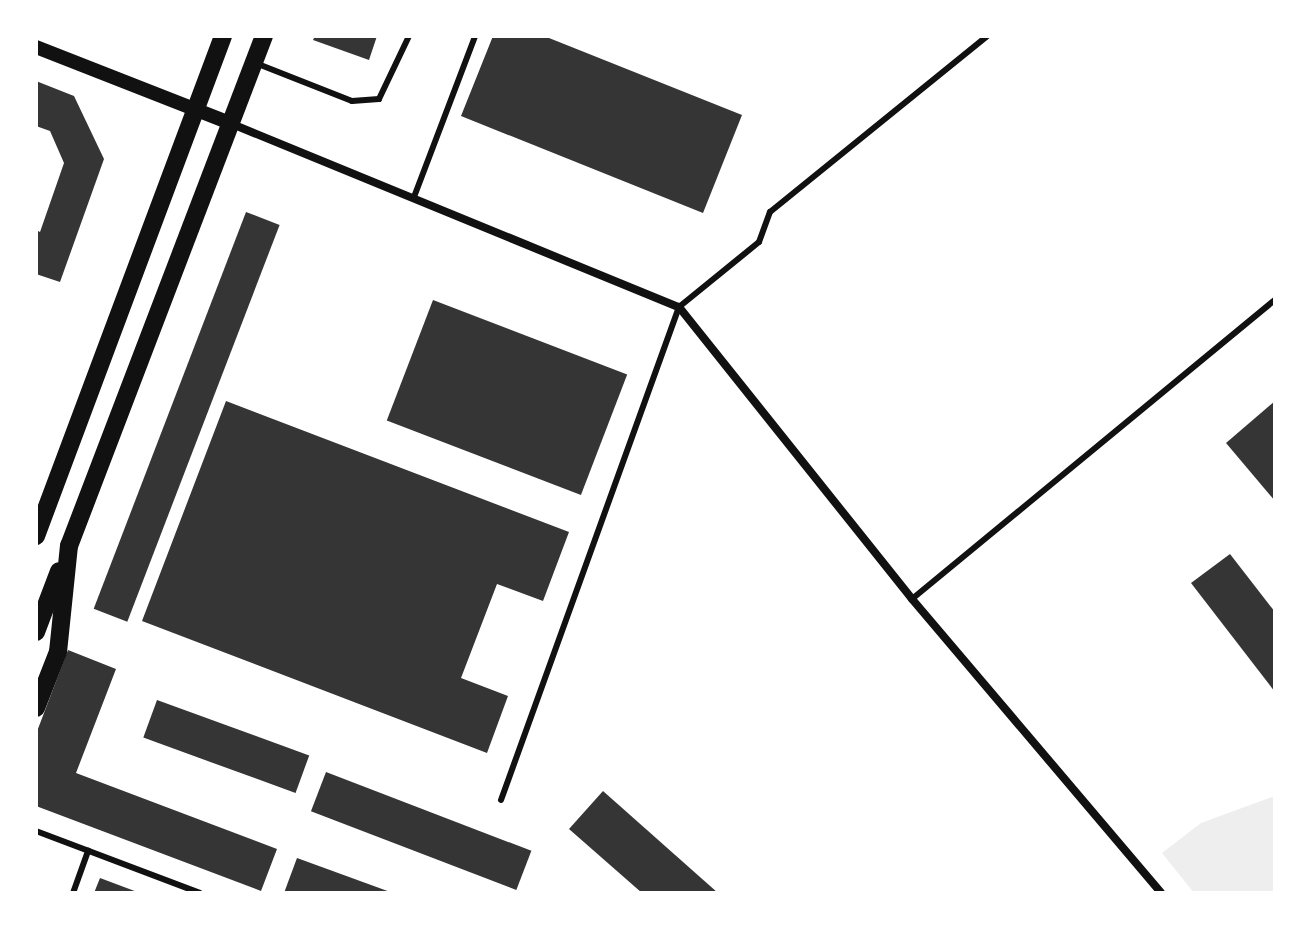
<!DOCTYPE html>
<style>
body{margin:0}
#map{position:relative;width:1311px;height:929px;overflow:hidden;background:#fff;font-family:Helvetica,sans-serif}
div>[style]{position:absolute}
.green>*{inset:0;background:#eee}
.building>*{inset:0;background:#353535;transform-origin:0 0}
.service>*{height:6px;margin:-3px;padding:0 3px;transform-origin:3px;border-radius:3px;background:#111}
.minor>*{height:8px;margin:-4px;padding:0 4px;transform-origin:4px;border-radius:4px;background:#111}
.tertiary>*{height:14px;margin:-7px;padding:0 7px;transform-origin:7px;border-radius:7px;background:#111}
.primary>*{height:18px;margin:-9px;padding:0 9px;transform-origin:9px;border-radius:9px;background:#111}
span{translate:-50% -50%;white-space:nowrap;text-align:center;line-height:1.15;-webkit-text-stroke:6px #fff;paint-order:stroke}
.frame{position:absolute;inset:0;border:38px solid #fff;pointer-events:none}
</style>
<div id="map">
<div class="green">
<div style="clip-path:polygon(1275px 796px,1275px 893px,1194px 893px,1162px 853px,1201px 823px)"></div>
</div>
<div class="building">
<div style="clip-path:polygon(315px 36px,377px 36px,369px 60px,313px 40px)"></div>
<div style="clip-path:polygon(493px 36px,544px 36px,742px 115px,703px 213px,461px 116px)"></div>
<div style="clip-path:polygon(36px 81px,74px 96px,104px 159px,60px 282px,36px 274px,36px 230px,40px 232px,64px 163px,50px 131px,36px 126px)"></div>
<div style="left:246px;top:212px;width:36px;height:425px;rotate:21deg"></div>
<div style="left:433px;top:300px;width:208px;height:129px;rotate:21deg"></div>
<div style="clip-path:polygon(226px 401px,569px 532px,543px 601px,497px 584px,461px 678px,508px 696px,487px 753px,142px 621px)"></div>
<div style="clip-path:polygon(1275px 401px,1275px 501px,1226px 443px)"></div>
<div style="clip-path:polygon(1230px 554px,1275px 612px,1275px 692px,1191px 583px)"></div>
<div style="clip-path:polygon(68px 650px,116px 669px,76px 773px,277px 849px,261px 891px,36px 806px,36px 734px)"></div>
<div style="left:157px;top:700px;width:162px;height:40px;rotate:20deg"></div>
<div style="left:326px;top:772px;width:220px;height:42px;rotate:21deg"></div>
<div style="clip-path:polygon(603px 791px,718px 893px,642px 893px,569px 829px)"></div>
<div style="clip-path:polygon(297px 858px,393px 893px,284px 893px)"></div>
<div style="clip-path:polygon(100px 878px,140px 893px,94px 893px)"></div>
</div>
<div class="service">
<div style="left:258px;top:64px;width:101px;rotate:21.5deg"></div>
<div style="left:352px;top:101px;width:27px;rotate:-4deg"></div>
<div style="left:379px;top:99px;width:70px;rotate:-64.5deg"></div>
<div style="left:414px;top:197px;width:172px;rotate:-69.2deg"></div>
<div style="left:912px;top:599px;width:470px;rotate:-39.5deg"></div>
<div style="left:501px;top:800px;width:524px;rotate:-70.15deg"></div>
<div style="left:679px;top:307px;width:103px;rotate:-39.1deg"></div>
<div style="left:759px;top:242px;width:32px;rotate:-70deg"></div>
<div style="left:770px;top:212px;width:279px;rotate:-39deg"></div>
<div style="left:36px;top:831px;width:175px;rotate:20.7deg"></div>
<div style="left:73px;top:893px;width:45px;rotate:-70.3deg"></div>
</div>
<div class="minor">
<div style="left:232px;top:124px;width:483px;rotate:22.3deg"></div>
<div style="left:679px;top:307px;width:374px;rotate:51.4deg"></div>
<div style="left:912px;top:599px;width:385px;rotate:49.7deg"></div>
</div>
<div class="tertiary">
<div style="left:36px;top:47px;width:211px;rotate:21.4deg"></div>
</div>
<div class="primary">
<div style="left:36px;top:536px;width:534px;rotate:-69.49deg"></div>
<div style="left:36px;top:632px;width:65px;rotate:-69.3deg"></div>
<div style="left:36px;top:708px;width:60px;rotate:-68.6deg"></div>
<div style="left:58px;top:652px;width:107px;rotate:-84.1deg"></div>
<div style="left:69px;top:546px;width:546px;rotate:-69.08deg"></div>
</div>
<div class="frame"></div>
</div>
